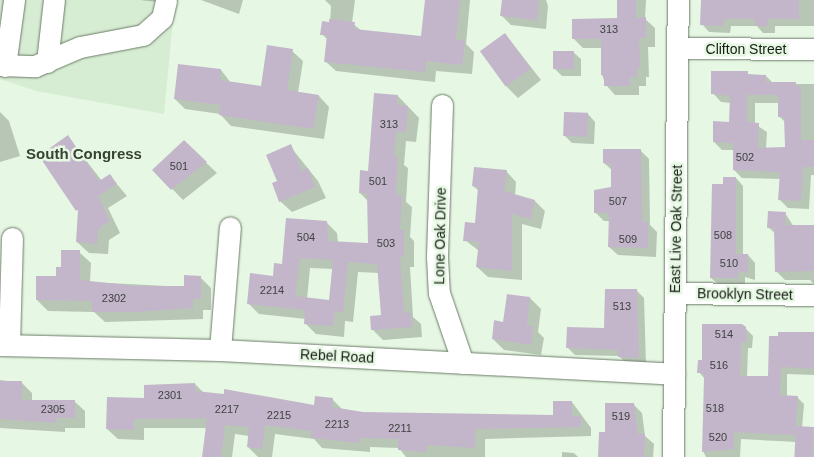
<!DOCTYPE html>
<style>
body{margin:0}
#map{position:relative;width:814px;height:457px;overflow:hidden;background:#e6f8e3;font-family:Helvetica,sans-serif}
div>[style]{position:absolute}
.built>*{inset:0;background:#d7edd3}
.shadow>*{inset:0;background:#0003}
.building>*{inset:0;background:#c3b6cb;transform-origin:0 0}
.roads{filter:drop-shadow(0 0 1px #6c7b69) drop-shadow(0 0 1px #6c7b69)}
.minor>*{height:21px;margin:-10.5px;padding:0 10.5px;transform-origin:10.5px;border-radius:10.5px;background:#fff}
span{translate:-50% -50%;white-space:nowrap;text-align:center;line-height:1.15;-webkit-text-stroke:5px #e6f8e3;paint-order:stroke}
.number-label{font-size:11px;color:#404242}
.number-label span{-webkit-text-stroke-width:0}
.street-label{font-size:14px;color:#151c15}
.neighbourhood-label{font-size:15px;color:#364333;font-weight:700}
</style>
<div id="map">
<div class="built">
<div style="clip-path:polygon(0 0,175px 0,164px 114px,36px 91px,0 79px)"></div>
</div>
<div class="shadow">
<div style="clip-path:polygon(140px 0,158px 0,157px 2px)"></div>
<div style="clip-path:polygon(201px 0,243px 0,239px 14px)"></div>
<div style="clip-path:polygon(325px 0,355px 0,352px 23px,363px 32px,422px 38px,426px 0,470px 0,466px 44px,474px 52px,472px 74px,436px 71px,435px 82px,336px 71px,325px 61px,328px 40px,322px 34px,330px 24px,331px 6px)"></div>
<div style="clip-path:polygon(503px 0,546px 0,548px 6px,546px 29px,511px 25px,502px 16px)"></div>
<div style="clip-path:polygon(618px 0,646px 0,645px 19px,655px 28px,655px 47px,648px 47px,649px 77px,646px 77px,646px 86px,639px 86px,639px 95px,615px 95px,606px 85px,602px 75px,602px 48px,583px 48px,574px 39px,618px 19px)"></div>
<div style="clip-path:polygon(703px 0,814px 0,814px 26px,775px 26px,775px 33px,763px 33px,757px 26px,731px 26px,730px 33px,709px 32px,702px 24px)"></div>
<div style="clip-path:polygon(505px 34px,541px 80px,518px 98px,507px 87px)"></div>
<div style="clip-path:polygon(292px 51px,303px 61px,298px 93px,319px 96px,329px 107px,324px 139px,231px 126px,220px 114px,185px 109px,175px 99px,221px 70px,231px 83px,262px 87px)"></div>
<div style="clip-path:polygon(573px 52px,581px 59px,581px 76px,562px 76px,555px 69px)"></div>
<div style="clip-path:polygon(evenodd,766px 76px,774px 84px,814px 84px,814px 175px,811px 175px,809px 209px,788px 208px,779px 199px,781px 179px,742px 178px,734px 170px,734px 150px,722px 150px,714px 142px,731px 123px,731px 103px,721px 102px,713px 93px,766px 76px,755px 103px,779px 103px,779px 116px,786px 123px,786px 148px,766px 149px,767px 132px,755px 124px,755px 103px)"></div>
<div style="clip-path:polygon(evenodd,376px 94px,398px 96px,419px 118px,416px 142px,406px 141px,404px 165px,408px 168px,406px 202px,412px 207px,410px 237px,414px 241px,414px 267px,410px 267px,413px 317px,421px 324px,422px 337px,383px 340px,372px 329px,382px 316px,379px 273px,358px 272px,353px 322px,345px 321px,344px 337px,316px 334px,305px 323px,306px 319px,259px 314px,248px 303px,326px 222px,337px 233px,338px 243px,369px 245px,368px 201px,360px 193px,369px 172px,376px 94px,310px 268px,333px 269px,330px 301px,307px 299px,310px 268px)"></div>
<div style="clip-path:polygon(0 112px,9px 121px,20px 156px,0 162px)"></div>
<div style="clip-path:polygon(588px 114px,595px 122px,594px 144px,572px 143px,564px 135px)"></div>
<div style="clip-path:polygon(68px 137px,102px 181px,110px 176px,127px 196px,108px 208px,120px 233px,109px 240px,108px 254px,89px 253px,77px 242px,79px 212px)"></div>
<div style="clip-path:polygon(184px 142px,217px 173px,183px 200px,154px 170px)"></div>
<div style="clip-path:polygon(290px 146px,318px 181px,326px 198px,292px 212px,280px 201px,278px 182px)"></div>
<div style="clip-path:polygon(640px 150px,649px 159px,650px 225px,657px 232px,656px 257px,618px 255px,609px 247px,610px 221px,604px 221px,595px 212px,612px 188px,613px 171px,604px 163px)"></div>
<div style="clip-path:polygon(506px 171px,516px 182px,515px 196px,535px 201px,545px 211px,541px 229px,522px 224px,522px 280px,488px 277px,477px 267px,479px 251px,465px 240px,476px 225px,479px 191px,473px 186px)"></div>
<div style="clip-path:polygon(736px 178px,743px 186px,743px 255px,748px 255px,755px 263px,755px 280px,745px 277px,745px 285px,719px 285px,711px 278px,725px 185px)"></div>
<div style="clip-path:polygon(785px 213px,794px 227px,814px 227px,814px 284px,810px 280px,785px 280px,776px 271px,776px 234px,769px 228px)"></div>
<div style="clip-path:polygon(79px 252px,91px 263px,90px 282px,185px 287px,200px 277px,211px 288px,211px 310px,203px 310px,203px 319px,105px 322px,94px 312px,48px 311px,37px 300px)"></div>
<div style="clip-path:polygon(636px 290px,644px 298px,646px 364px,627px 364px,619px 356px,575px 355px,568px 348px,605px 330px)"></div>
<div style="clip-path:polygon(530px 298px,541px 309px,538px 332px,544px 338px,541px 355px,504px 350px,493px 339px)"></div>
<div style="clip-path:polygon(745px 328px,753px 336px,752px 348px,748px 348px,747px 377px,769px 378px,814px 335px,814px 375px,787px 374px,787px 396px,797px 397px,804px 404px,802px 428px,814px 428px,814px 457px,796px 457px,797px 442px,741px 439px,740px 457px,706px 457px,703px 451px,705px 379px,699px 372px,703px 361px)"></div>
<div style="clip-path:polygon(0 380px,22px 383px,32px 393px,32px 401px,74px 401px,85px 411px,85px 428px,65px 428px,65px 432px,0 428px)"></div>
<div style="clip-path:polygon(195px 384px,204px 393px,315px 406px,332px 399px,342px 409px,363px 413px,555px 417px,572px 402px,591px 428px,591px 436px,485px 439px,485px 457px,406px 457px,399px 448px,370px 447px,370px 452px,322px 448px,314px 439px,275px 434px,272px 457px,258px 457px,248px 447px,249px 436px,235px 434px,232px 457px,203px 457px,207px 428px,144px 428px,144px 440px,118px 439px,107px 429px,146px 400px)"></div>
<div style="clip-path:polygon(633px 404px,642px 413px,645px 436px,654px 444px,653px 457px,600px 457px,607px 434px)"></div>
<div style="clip-path:polygon(562px 452px,574px 453px,578px 457px,562px 457px)"></div>
</div>
<div class="building">
<div style="clip-path:polygon(425px 0,460px 0,456px 40px,465px 41px,462px 65px,426px 61px,425px 72px,324px 62px,327px 35px,320px 35px,322px 21px,329px 22px,329px 19px,355px 22px,354px 29px,421px 36px)"></div>
<div style="clip-path:polygon(502px 0,539px 0,537px 20px,500px 16px)"></div>
<div style="clip-path:polygon(617px 0,636px 0,636px 18px,646px 17px,646px 38px,639px 38px,640px 68px,637px 68px,637px 77px,630px 77px,630px 86px,604px 86px,604px 75px,601px 75px,601px 39px,572px 39px,572px 19px,617px 18px)"></div>
<div style="clip-path:polygon(701px 0,799px 0,799px 19px,768px 19px,768px 26px,755px 26px,755px 19px,724px 19px,723px 26px,700px 25px)"></div>
<div style="left:505px;top:33px;width:44px;height:31px;rotate:54deg"></div>
<div style="clip-path:polygon(267px 45px,293px 49px,287px 90px,319px 95px,313px 129px,219px 115px,220px 105px,174px 99px,178px 64px,221px 69px,220px 80px,261px 86px)"></div>
<div style="left:553px;top:51px;width:21px;height:18px"></div>
<div style="clip-path:polygon(evenodd,711px 71px,748px 71px,748px 74px,766px 75px,766px 82px,796px 82px,796px 86px,801px 86px,801px 140px,814px 140px,814px 167px,803px 167px,801px 201px,778px 200px,780px 172px,733px 170px,733px 143px,713px 142px,713px 121px,729px 122px,730px 96px,711px 94px,711px 71px,747px 95px,778px 95px,778px 117px,784px 117px,785px 147px,758px 148px,759px 123px,747px 122px,747px 95px)"></div>
<div style="clip-path:polygon(evenodd,374px 93px,398px 95px,397px 105px,408px 106px,406px 132px,396px 131px,394px 156px,398px 157px,396px 195px,402px 195px,400px 230px,404px 230px,404px 257px,400px 257px,404px 313px,411px 312px,412px 327px,371px 330px,370px 316px,381px 315px,377px 264px,348px 262px,343px 312px,335px 311px,333px 326px,304px 324px,305px 310px,247px 304px,250px 273px,273px 276px,274px 263px,282px 264px,286px 218px,327px 221px,328px 241px,368px 243px,367px 193px,359px 193px,360px 170px,368px 171px,374px 93px,300px 258px,333px 260px,329px 300px,295px 296px,300px 258px)"></div>
<div style="left:564px;top:112px;width:24px;height:24px;rotate:2deg"></div>
<div style="clip-path:polygon(68px 135px,99px 181px,110px 174px,117px 184px,98px 196px,110px 221px,98px 229px,97px 244px,76px 242px,78px 210px,76px 211px,39px 156px)"></div>
<div style="clip-path:polygon(184px 140px,207px 162px,171px 190px,152px 170px)"></div>
<div style="clip-path:polygon(291px 144px,302px 171px,308px 168px,315px 187px,279px 202px,272px 183px,277px 181px,266px 155px)"></div>
<div style="clip-path:polygon(603px 149px,641px 149px,642px 221px,648px 222px,648px 248px,608px 247px,609px 213px,594px 213px,594px 190px,611px 187px,611px 164px,603px 163px)"></div>
<div style="clip-path:polygon(474px 167px,507px 170px,504px 191px,535px 200px,530px 219px,512px 214px,512px 271px,476px 267px,479px 242px,463px 241px,465px 222px,475px 223px,478px 187px,472px 186px)"></div>
<div style="clip-path:polygon(723px 177px,736px 177px,736px 254px,748px 254px,748px 273px,738px 271px,738px 278px,710px 278px,712px 184px,723px 184px)"></div>
<div style="clip-path:polygon(768px 211px,786px 212px,785px 225px,814px 225px,814px 271px,775px 272px,774px 228px,767px 228px)"></div>
<div style="clip-path:polygon(61px 250px,80px 250px,80px 280px,136px 286px,184px 286px,184px 275px,201px 276px,201px 299px,193px 299px,193px 308px,136px 312px,92px 312px,92px 301px,36px 300px,36px 276px,56px 276px,56px 267px,61px 267px)"></div>
<div style="clip-path:polygon(605px 289px,637px 289px,639px 358px,618px 357px,618px 350px,566px 348px,567px 327px,604px 328px)"></div>
<div style="clip-path:polygon(507px 294px,530px 297px,527px 325px,533px 326px,531px 345px,492px 339px,494px 320px,503px 322px)"></div>
<div style="clip-path:polygon(702px 324px,742px 324px,746px 327px,746px 342px,741px 342px,740px 376px,768px 376px,769px 336px,778px 336px,778px 332px,814px 332px,814px 369px,781px 367px,780px 395px,798px 396px,795px 435px,734px 432px,734px 449px,702px 452px,704px 378px,703px 373px,697px 373px,698px 360px,702px 360px)"></div>
<div style="clip-path:polygon(0 381px,22px 381px,22px 400px,75px 400px,75px 418px,56px 418px,56px 423px,0 419px)"></div>
<div style="clip-path:polygon(195px 383px,195px 391px,224px 394px,224px 389px,314px 405px,315px 396px,333px 398px,332px 407px,363px 412px,553px 415px,553px 401px,572px 401px,572px 416px,581px 417px,581px 427px,475px 429px,475px 448px,427px 445px,427px 452px,398px 450px,398px 439px,360px 438px,360px 443px,311px 438px,311px 431px,265px 425px,262px 449px,247px 447px,249px 427px,225px 425px,221px 457px,202px 457px,207px 418px,134px 419px,134px 430px,106px 429px,107px 397px,144px 398px,144px 385px)"></div>
<div style="clip-path:polygon(605px 403px,634px 403px,638px 434px,645px 434px,644px 457px,598px 457px,599px 432px,605px 432px)"></div>
<div style="left:796px;top:426px;width:18px;height:31px;rotate:3deg"></div>
</div>
<div class="roads">
<div class="minor">
<div style="left:678px;top:48px;width:136px;rotate:0.4deg"></div>
<div style="left:47px;top:62px;width:62px;rotate:-83.6deg"></div>
<div style="left:0;top:65px;width:35px;rotate:2deg"></div>
<div style="left:35px;top:66px;width:49px;rotate:-22.9deg"></div>
<div style="left:80px;top:47px;width:64px;rotate:-10.8deg"></div>
<div style="left:143px;top:35px;width:25px;rotate:-42deg"></div>
<div style="left:162px;top:18px;width:18px;rotate:-77deg"></div>
<div style="left:5px;top:66px;width:67px;rotate:-82.2deg"></div>
<div style="left:442px;top:105px;width:152px;rotate:91.9deg"></div>
<div style="left:437px;top:257px;width:36px;rotate:87deg"></div>
<div style="left:439px;top:293px;width:74px;rotate:71.1deg"></div>
<div style="left:676px;top:293px;width:138px;rotate:0.8deg"></div>
<div style="left:0;top:345px;width:220px;rotate:1.3deg"></div>
<div style="left:220px;top:350px;width:455px;rotate:3deg"></div>
<div style="left:9px;top:345px;width:107px;rotate:-88.4deg"></div>
<div style="left:220px;top:350px;width:123px;rotate:-85.4deg"></div>
<div style="left:673px;top:457px;width:457px;rotate:-89.4deg"></div>
</div>
</div>
<div class="number-label">
<span style="left:609px;top:29px">313</span>
<span style="left:389px;top:124px">313</span>
<span style="left:745px;top:157px">502</span>
<span style="left:179px;top:166px">501</span>
<span style="left:378px;top:181px">501</span>
<span style="left:618px;top:201px">507</span>
<span style="left:723px;top:235px">508</span>
<span style="left:306px;top:237px">504</span>
<span style="left:628px;top:239px">509</span>
<span style="left:386px;top:243px">503</span>
<span style="left:729px;top:263px">510</span>
<span style="left:272px;top:290px">2214</span>
<span style="left:114px;top:298px">2302</span>
<span style="left:622px;top:306px">513</span>
<span style="left:724px;top:334px">514</span>
<span style="left:719px;top:365px">516</span>
<span style="left:170px;top:395px">2301</span>
<span style="left:715px;top:408px">518</span>
<span style="left:53px;top:409px">2305</span>
<span style="left:227px;top:409px">2217</span>
<span style="left:279px;top:415px">2215</span>
<span style="left:621px;top:416px">519</span>
<span style="left:337px;top:424px">2213</span>
<span style="left:400px;top:428px">2211</span>
<span style="left:718px;top:437px">520</span>
</div>
<div class="street-label">
<span style="left:746px;top:49px">Clifton Street</span>
<span style="left:676px;top:229px;rotate:-89deg">East Live Oak Street</span>
<span style="left:440px;top:236px;rotate:-89deg">Lone Oak Drive</span>
<span style="left:745px;top:294px;rotate:1deg">Brooklyn Street</span>
<span style="left:337px;top:356px;rotate:3deg">Rebel Road</span>
</div>
<div class="neighbourhood-label">
<span style="left:84px;top:154px">South Congress</span>
</div>
</div>
